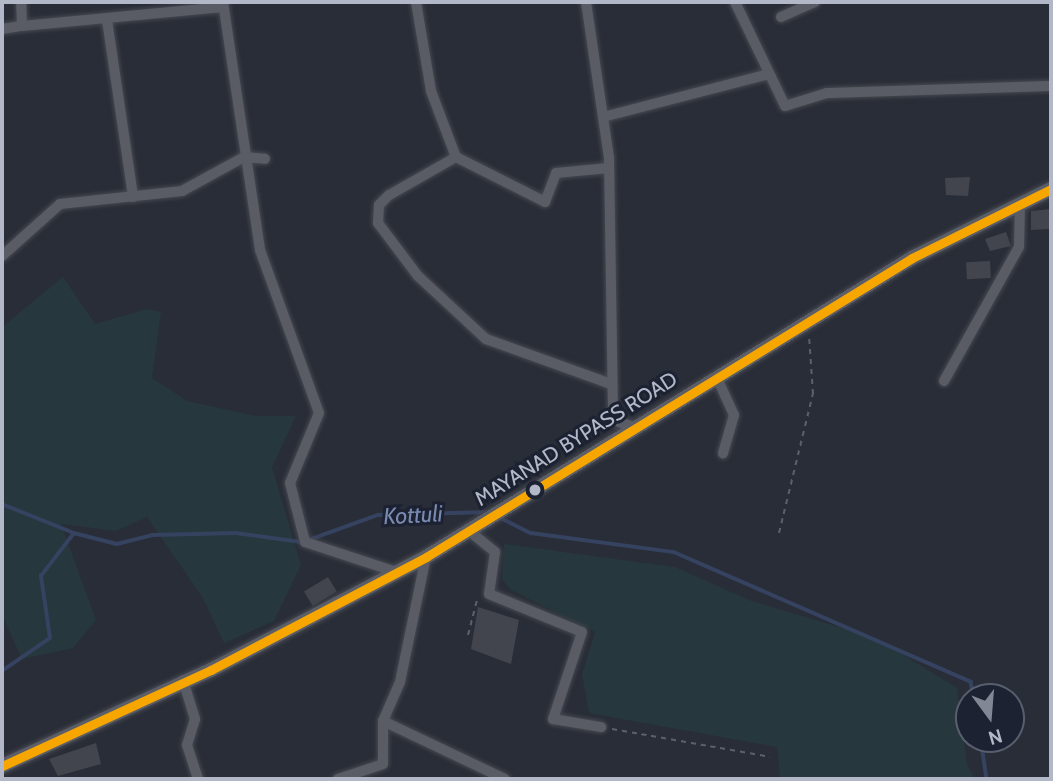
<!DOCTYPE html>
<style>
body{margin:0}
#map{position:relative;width:1053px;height:781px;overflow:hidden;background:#292d37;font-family:Cabin,sans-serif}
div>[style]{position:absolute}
.green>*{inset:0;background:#26373d}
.stream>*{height:3.5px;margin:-1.75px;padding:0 1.75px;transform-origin:1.75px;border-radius:1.75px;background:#354260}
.building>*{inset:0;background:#42454e;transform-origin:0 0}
.path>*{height:2px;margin-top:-1px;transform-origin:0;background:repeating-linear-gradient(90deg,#5c6069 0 5px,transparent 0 10px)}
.roads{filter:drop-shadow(0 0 2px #454850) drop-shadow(0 0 2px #454850)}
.street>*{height:10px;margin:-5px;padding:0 5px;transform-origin:5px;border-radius:5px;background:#595c65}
.primary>*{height:14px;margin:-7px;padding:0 7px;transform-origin:7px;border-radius:7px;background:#5b5e67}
.bus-1>*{height:9px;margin:-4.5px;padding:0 4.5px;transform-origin:4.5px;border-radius:4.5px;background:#f7a600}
.dots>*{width:19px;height:19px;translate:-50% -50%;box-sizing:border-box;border:4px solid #1c2232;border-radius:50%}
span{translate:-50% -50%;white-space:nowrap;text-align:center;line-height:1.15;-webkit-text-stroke:6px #1c2232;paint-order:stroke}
.street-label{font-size:21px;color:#b2b8c8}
.water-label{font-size:23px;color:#7a8bb1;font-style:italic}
.frame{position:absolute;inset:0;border:4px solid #b2b8c8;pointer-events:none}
.north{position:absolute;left:955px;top:683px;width:70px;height:70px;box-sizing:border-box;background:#1c2232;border:2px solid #585e6e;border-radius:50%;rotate:164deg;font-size:19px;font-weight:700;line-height:28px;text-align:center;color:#b2b8c8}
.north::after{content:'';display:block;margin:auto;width:24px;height:32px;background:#828795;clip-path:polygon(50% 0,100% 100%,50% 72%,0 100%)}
</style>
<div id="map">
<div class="green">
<div style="clip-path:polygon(63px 277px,95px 324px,147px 309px,161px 312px,152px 378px,187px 401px,256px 416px,296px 416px,272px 467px,301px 565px,274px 621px,224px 643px,203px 598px,147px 517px,116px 531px,61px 524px,96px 620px,73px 648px,22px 659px,2px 615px,2px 327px)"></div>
<div style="clip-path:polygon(504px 544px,675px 567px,749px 600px,876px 638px,957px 688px,967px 764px,975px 779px,780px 779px,777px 747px,589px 713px,582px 674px,595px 632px,511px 590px,502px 579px)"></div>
</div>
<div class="stream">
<div style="left:2px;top:504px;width:78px;rotate:21.9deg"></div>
<div style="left:499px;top:517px;width:36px;rotate:27deg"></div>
<div style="left:531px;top:533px;width:144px;rotate:7.6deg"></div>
<div style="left:674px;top:552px;width:324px;rotate:23.6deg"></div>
<div style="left:971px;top:682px;width:15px;rotate:79deg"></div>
<div style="left:309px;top:540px;width:73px;rotate:-19.9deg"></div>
<div style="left:378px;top:515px;width:111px;rotate:-1.5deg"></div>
<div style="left:2px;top:671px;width:58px;rotate:-34.5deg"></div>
<div style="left:50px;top:638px;width:63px;rotate:-98.3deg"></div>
<div style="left:41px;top:576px;width:54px;rotate:-52.5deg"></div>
<div style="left:74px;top:533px;width:44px;rotate:14.3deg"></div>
<div style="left:117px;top:544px;width:36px;rotate:-14deg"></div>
<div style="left:152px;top:535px;width:84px;rotate:-1.4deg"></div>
<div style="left:236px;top:533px;width:67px;rotate:7.8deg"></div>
<div style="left:981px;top:739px;width:40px;rotate:81.5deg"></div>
</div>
<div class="building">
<div style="clip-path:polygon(970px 177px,968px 196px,946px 195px,945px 178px)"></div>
<div style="clip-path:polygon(1051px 209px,1050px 229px,1031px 230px,1031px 211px)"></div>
<div style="clip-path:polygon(1006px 232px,1011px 246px,990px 251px,985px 239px)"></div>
<div style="left:990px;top:261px;width:17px;height:24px;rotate:87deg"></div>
<div style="left:328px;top:577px;width:17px;height:28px;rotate:59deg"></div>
<div style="clip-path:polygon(478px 607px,519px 620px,511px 664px,471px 649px)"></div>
<div style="clip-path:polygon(96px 743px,101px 764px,58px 776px,49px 759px)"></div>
</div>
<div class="path">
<div style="left:779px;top:533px;width:143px;rotate:-76.3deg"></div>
<div style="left:813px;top:394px;width:58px;rotate:-93.9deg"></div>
<div style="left:468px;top:635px;width:40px;rotate:-75.6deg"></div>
<div style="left:612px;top:729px;width:160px;rotate:10deg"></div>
</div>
<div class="roads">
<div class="street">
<div style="left:223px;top:2px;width:251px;rotate:81.5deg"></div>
<div style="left:260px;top:250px;width:173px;rotate:70.1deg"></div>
<div style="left:319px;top:413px;width:76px;rotate:112.5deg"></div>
<div style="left:290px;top:483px;width:61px;rotate:75.7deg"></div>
<div style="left:305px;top:542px;width:97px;rotate:18.1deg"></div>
<div style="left:416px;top:2px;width:90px;rotate:80.4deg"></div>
<div style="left:431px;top:91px;width:71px;rotate:69.3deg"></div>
<div style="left:456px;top:157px;width:77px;rotate:150.4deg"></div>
<div style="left:389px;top:195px;width:14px;rotate:135deg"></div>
<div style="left:379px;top:205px;width:18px;rotate:93deg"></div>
<div style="left:378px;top:223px;width:66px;rotate:53deg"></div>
<div style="left:418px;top:276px;width:93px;rotate:42.8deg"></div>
<div style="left:486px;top:339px;width:133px;rotate:19.8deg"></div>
<div style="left:586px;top:2px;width:158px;rotate:81.6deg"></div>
<div style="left:609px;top:158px;width:262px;rotate:89.1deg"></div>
<div style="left:613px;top:420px;width:25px;rotate:18deg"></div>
<div style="left:735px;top:2px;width:115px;rotate:64.3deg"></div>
<div style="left:785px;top:106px;width:44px;rotate:-17.2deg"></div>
<div style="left:827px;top:93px;width:224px;rotate:-1.8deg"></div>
<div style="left:781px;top:17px;width:37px;rotate:-24deg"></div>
<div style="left:107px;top:20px;width:179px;rotate:81.6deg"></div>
<div style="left:22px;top:26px;width:202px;rotate:-5.4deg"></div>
<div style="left:2px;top:29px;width:20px;rotate:-9deg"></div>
<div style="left:22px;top:26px;width:24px;rotate:-92deg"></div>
<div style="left:603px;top:117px;width:171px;rotate:-14.5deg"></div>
<div style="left:456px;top:157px;width:100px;rotate:26.8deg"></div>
<div style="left:545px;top:202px;width:31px;rotate:-69deg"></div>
<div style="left:556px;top:173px;width:53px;rotate:-5.4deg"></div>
<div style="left:2px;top:256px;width:78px;rotate:-41.9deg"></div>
<div style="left:60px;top:204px;width:123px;rotate:-6.1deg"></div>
<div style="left:182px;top:191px;width:71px;rotate:-28.7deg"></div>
<div style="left:244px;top:157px;width:21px;rotate:5deg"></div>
<div style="left:717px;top:378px;width:41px;rotate:65.3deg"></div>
<div style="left:734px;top:415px;width:40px;rotate:106deg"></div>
<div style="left:944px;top:381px;width:154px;rotate:-60.8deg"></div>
<div style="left:1019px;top:247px;width:43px;rotate:-88.7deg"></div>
<div style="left:468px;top:530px;width:35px;rotate:39deg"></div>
<div style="left:495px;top:552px;width:42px;rotate:98.1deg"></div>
<div style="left:489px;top:594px;width:100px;rotate:22.2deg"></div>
<div style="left:582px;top:632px;width:92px;rotate:108.4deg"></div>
<div style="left:553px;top:719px;width:49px;rotate:9.5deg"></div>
<div style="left:183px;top:680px;width:41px;rotate:72.9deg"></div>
<div style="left:195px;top:719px;width:27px;rotate:107deg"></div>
<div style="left:187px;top:745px;width:36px;rotate:72deg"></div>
<div style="left:383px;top:721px;width:135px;rotate:25.4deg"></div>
<div style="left:338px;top:779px;width:47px;rotate:-18.4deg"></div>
<div style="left:383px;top:764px;width:43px;rotate:-90deg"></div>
<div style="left:383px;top:721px;width:43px;rotate:-66.4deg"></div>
<div style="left:400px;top:682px;width:128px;rotate:-78.3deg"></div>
</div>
<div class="primary">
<div style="left:2px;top:766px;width:230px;rotate:-24.7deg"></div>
<div style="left:211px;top:670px;width:243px;rotate:-27.7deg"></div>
<div style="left:426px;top:557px;width:571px;rotate:-31.6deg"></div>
<div style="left:912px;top:258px;width:155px;rotate:-26.4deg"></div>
</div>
</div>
<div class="bus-1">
<div style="left:2px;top:766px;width:230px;rotate:-24.7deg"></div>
<div style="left:211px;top:670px;width:243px;rotate:-27.7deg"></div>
<div style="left:426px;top:557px;width:571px;rotate:-31.6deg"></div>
<div style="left:912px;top:258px;width:155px;rotate:-26.4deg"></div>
</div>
<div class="dots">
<div style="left:535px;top:490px;background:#b2b8c8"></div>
</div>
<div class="street-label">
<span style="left:576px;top:439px;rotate:-32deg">MAYANAD BYPASS ROAD</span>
</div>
<div class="water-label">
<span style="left:413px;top:515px;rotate:-3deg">Kottuli</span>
</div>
<div class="frame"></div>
<div class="north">N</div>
</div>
